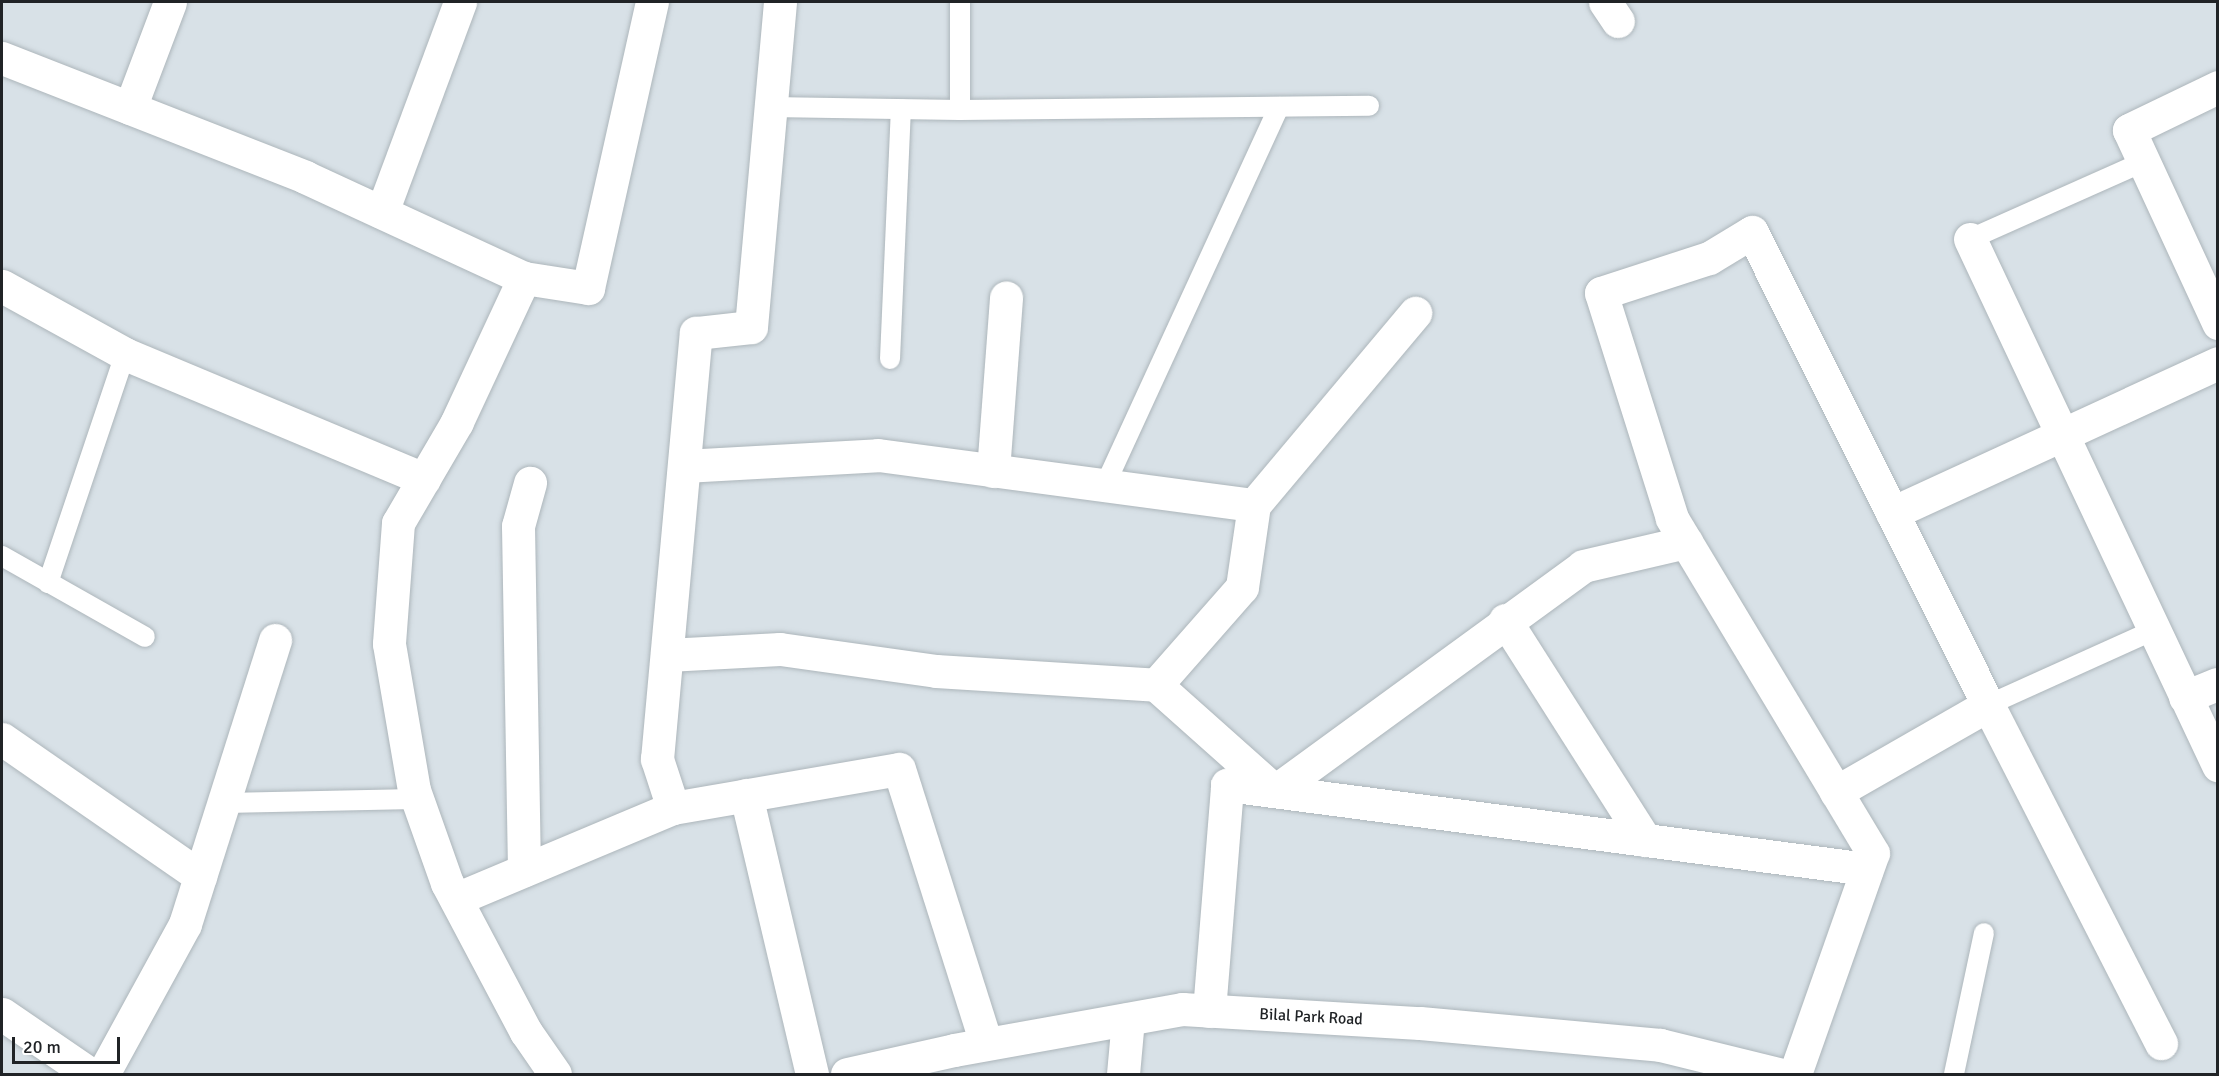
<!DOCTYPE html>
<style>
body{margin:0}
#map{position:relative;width:2219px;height:1076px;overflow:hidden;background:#d8e1e7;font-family:Signika,sans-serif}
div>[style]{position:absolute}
.roads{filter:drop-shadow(0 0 2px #adb6bb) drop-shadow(0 0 2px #adb6bb)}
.lane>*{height:20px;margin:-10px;padding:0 10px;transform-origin:10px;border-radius:10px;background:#fff}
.street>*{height:33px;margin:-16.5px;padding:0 16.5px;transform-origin:16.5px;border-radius:16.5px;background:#fff}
.secondary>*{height:33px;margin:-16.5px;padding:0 16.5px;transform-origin:16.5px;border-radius:16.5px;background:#fff}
span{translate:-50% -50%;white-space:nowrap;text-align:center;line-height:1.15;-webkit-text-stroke:6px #fff;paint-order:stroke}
.street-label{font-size:16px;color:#202326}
.frame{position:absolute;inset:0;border:3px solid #202326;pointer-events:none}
.scale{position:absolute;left:12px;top:1037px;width:108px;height:27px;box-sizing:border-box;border:3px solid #202326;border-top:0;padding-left:8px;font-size:18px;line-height:21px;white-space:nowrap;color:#202326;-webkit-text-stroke:4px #fff;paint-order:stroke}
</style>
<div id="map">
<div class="roads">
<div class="lane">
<div style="left:960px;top:2px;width:108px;rotate:90deg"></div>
<div style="left:770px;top:107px;width:190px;rotate:0.9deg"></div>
<div style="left:960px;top:110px;width:409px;rotate:-0.6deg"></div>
<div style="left:1970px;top:239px;width:189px;rotate:-24deg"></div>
<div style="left:890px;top:359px;width:250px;rotate:-87.5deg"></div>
<div style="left:1105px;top:485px;width:416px;rotate:-65.3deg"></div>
<div style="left:2px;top:556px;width:164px;rotate:29.5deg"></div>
<div style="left:48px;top:583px;width:242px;rotate:-71.4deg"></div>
<div style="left:1988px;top:705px;width:182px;rotate:-24.3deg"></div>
<div style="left:223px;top:803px;width:194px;rotate:-1.2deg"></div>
<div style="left:1954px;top:1074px;width:144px;rotate:-78deg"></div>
</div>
<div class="street">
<div style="left:1605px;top:2px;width:23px;rotate:56deg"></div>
<div style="left:2px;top:58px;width:326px;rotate:21.4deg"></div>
<div style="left:305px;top:177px;width:241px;rotate:24.8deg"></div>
<div style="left:524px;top:278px;width:65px;rotate:8.9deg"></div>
<div style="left:588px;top:288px;width:293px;rotate:-77.4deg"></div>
<div style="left:2218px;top:87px;width:99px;rotate:154.2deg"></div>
<div style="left:2129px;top:130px;width:213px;rotate:65.2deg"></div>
<div style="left:130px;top:108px;width:113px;rotate:-69.3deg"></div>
<div style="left:382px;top:212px;width:224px;rotate:-69.6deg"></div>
<div style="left:1970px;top:239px;width:582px;rotate:64.76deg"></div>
<div style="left:524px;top:278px;width:159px;rotate:115deg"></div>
<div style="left:457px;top:422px;width:117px;rotate:120.3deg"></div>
<div style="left:398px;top:523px;width:121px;rotate:94.3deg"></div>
<div style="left:389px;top:644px;width:148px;rotate:80.3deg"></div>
<div style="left:414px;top:790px;width:99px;rotate:70.5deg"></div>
<div style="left:447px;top:883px;width:169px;rotate:62.1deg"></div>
<div style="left:526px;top:1032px;width:51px;rotate:55.4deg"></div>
<div style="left:2px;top:286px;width:141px;rotate:28.9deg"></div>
<div style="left:125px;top:354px;width:324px;rotate:22.7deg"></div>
<div style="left:684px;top:466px;width:194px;rotate:-3.2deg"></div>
<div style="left:878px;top:455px;width:379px;rotate:7.6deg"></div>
<div style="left:993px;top:471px;width:174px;rotate:-85.7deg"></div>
<div style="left:1892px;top:513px;width:359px;rotate:-24.7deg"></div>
<div style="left:1505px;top:620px;width:261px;rotate:57.5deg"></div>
<div style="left:667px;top:655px;width:113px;rotate:-3deg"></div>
<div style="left:780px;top:649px;width:158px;rotate:8deg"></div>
<div style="left:936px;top:671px;width:220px;rotate:3.6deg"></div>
<div style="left:1156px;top:685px;width:159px;rotate:41.7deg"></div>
<div style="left:1275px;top:791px;width:381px;rotate:-36.1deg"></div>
<div style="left:1583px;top:566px;width:106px;rotate:-13.1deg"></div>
<div style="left:1156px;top:685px;width:130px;rotate:-48.7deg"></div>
<div style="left:1242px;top:587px;width:83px;rotate:-81.7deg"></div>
<div style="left:1254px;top:505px;width:251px;rotate:-50deg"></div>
<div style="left:2185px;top:697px;width:35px;rotate:-22deg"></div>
<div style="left:2px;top:739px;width:241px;rotate:34.7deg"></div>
<div style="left:1836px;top:792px;width:175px;rotate:-29.8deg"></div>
<div style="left:1988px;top:705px;width:380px;rotate:62.9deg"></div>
<div style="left:746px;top:795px;width:287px;rotate:76.7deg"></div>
<div style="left:673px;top:808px;width:229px;rotate:-9.8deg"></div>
<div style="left:899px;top:769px;width:288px;rotate:72.4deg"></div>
<div style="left:524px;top:870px;width:344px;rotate:-91deg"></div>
<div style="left:518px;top:526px;width:45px;rotate:-74.4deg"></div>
<div style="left:456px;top:899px;width:235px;rotate:-22.8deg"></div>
<div style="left:673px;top:808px;width:52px;rotate:-108.1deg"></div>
<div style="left:657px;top:759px;width:428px;rotate:-84.8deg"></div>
<div style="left:696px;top:333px;width:55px;rotate:-6.2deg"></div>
<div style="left:751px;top:327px;width:326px;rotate:-84.9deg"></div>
<div style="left:1209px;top:1011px;width:227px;rotate:-85.4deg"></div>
<div style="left:1227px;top:785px;width:645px;rotate:7.48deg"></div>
<div style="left:103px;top:1074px;width:171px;rotate:-61.3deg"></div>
<div style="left:185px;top:924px;width:298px;rotate:-72.4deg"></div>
<div style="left:1123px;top:1074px;width:55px;rotate:-84.8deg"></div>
<div style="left:1795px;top:1074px;width:234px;rotate:-70.6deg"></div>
<div style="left:1873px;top:853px;width:391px;rotate:-121deg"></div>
<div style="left:1672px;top:518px;width:236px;rotate:-107.5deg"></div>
<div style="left:1601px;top:293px;width:114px;rotate:-18deg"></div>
<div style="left:1709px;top:258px;width:50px;rotate:-31.2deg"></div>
<div style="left:1752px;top:232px;width:529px;rotate:63.48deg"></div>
</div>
<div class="secondary">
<div style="left:2px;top:1014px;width:107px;rotate:34.3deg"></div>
<div style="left:847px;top:1074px;width:110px;rotate:-12.6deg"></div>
<div style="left:954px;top:1050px;width:232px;rotate:-10.2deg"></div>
<div style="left:1182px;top:1009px;width:238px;rotate:3.4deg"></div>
<div style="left:1420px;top:1023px;width:241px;rotate:5.2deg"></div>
<div style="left:1660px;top:1045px;width:122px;rotate:13.8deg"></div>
</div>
</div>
<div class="street-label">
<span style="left:1311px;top:1017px;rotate:3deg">Bilal Park Road</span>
</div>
<div class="frame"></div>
<div class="scale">20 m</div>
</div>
